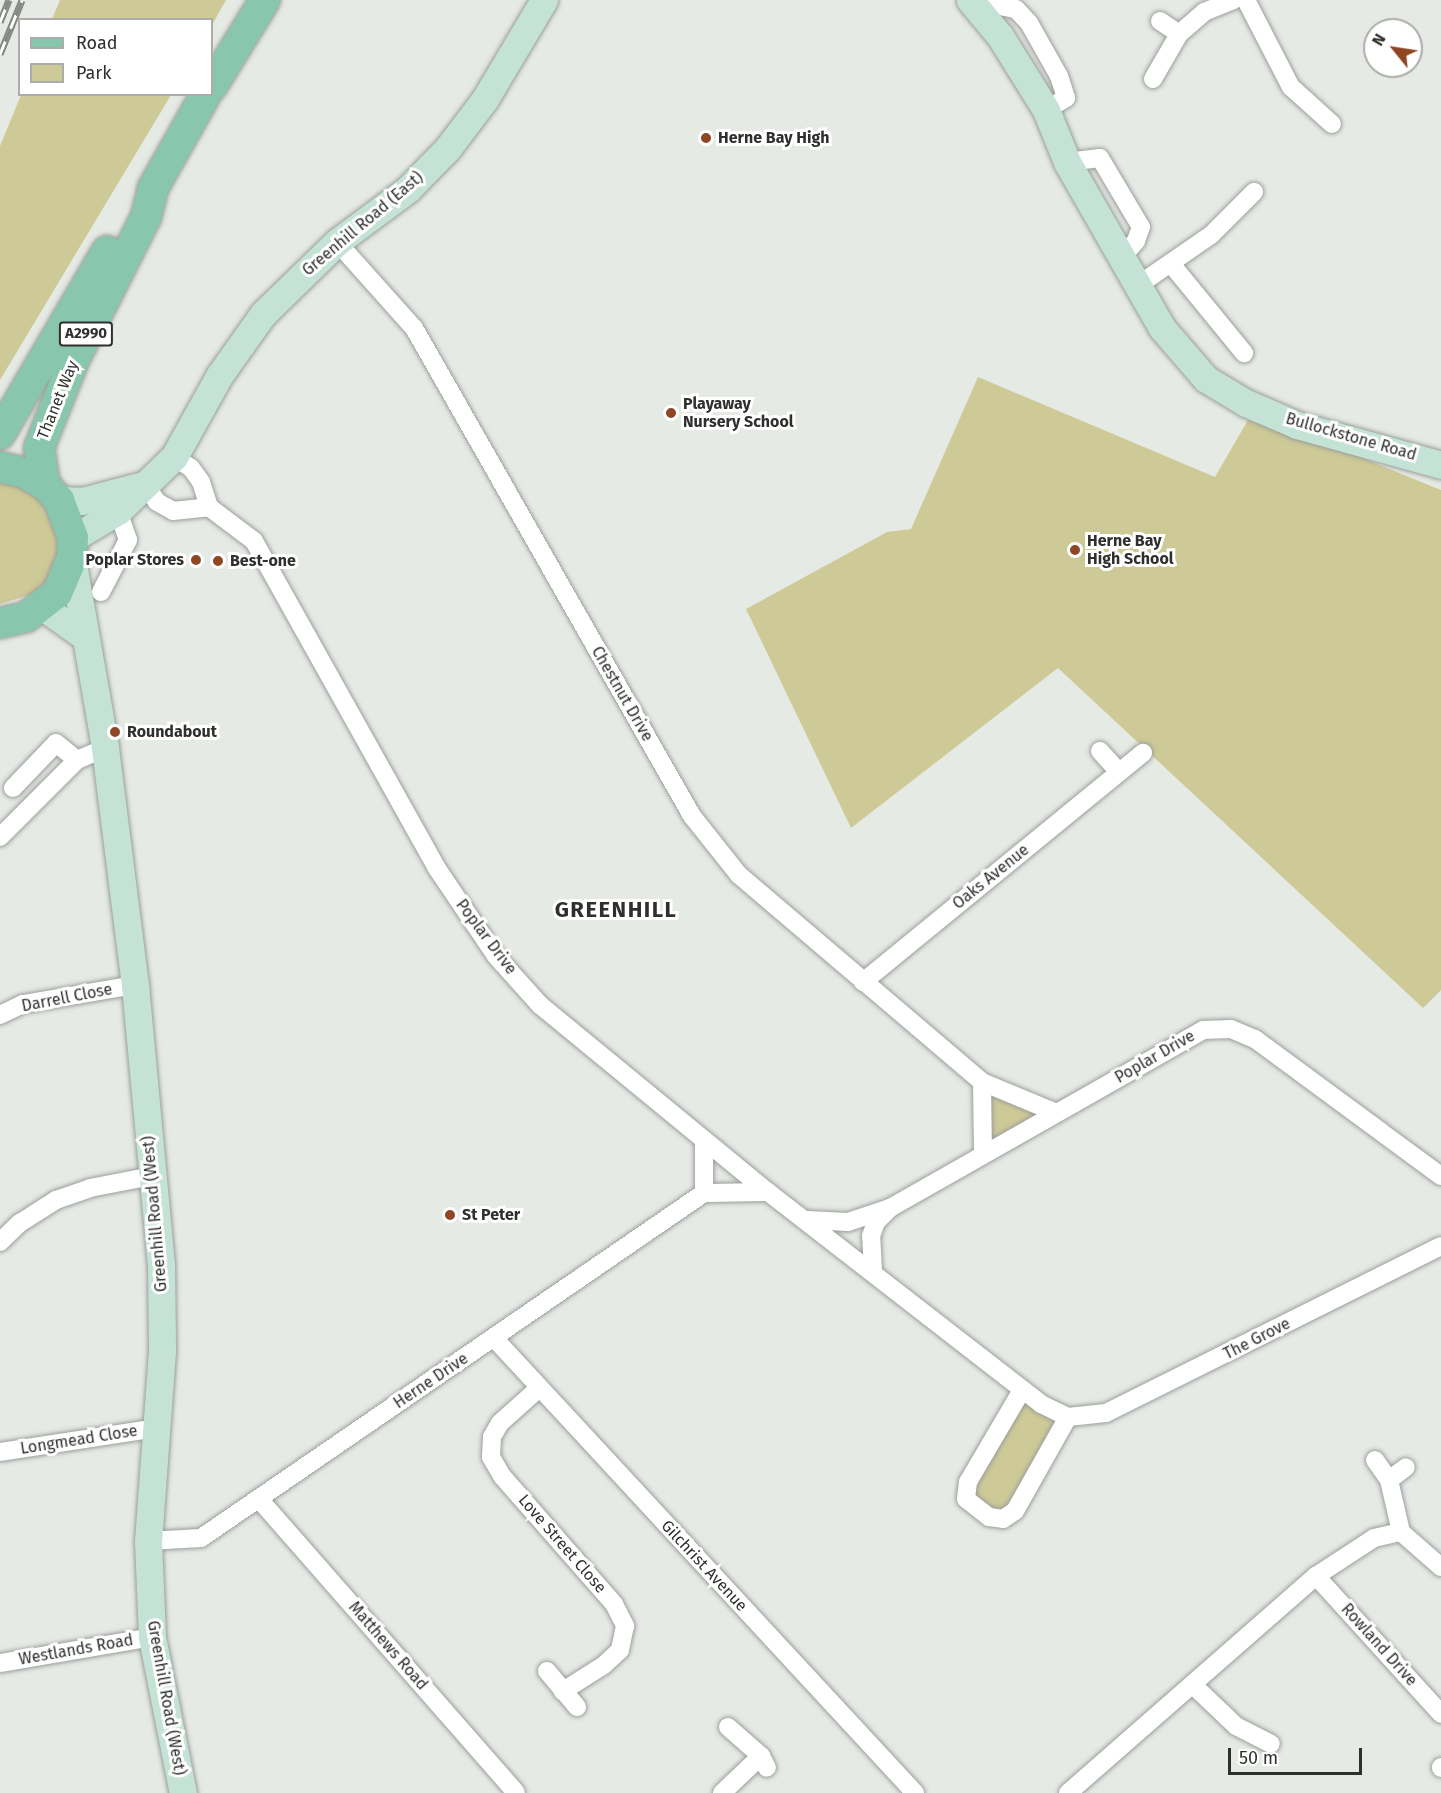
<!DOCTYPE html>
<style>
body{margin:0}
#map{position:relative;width:1441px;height:1793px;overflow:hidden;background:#e6eae5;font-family:"Fira Sans",sans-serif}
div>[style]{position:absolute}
.green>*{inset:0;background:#ceca97}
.roads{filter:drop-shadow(0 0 2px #9b9f9b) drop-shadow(0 0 2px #9b9f9b)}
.street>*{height:18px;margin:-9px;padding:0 9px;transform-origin:9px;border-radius:9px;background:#fff}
.secondary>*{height:27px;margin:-13.5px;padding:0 13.5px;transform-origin:13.5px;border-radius:13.5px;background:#c4e3d6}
.primary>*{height:30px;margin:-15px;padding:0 15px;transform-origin:15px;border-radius:15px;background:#88c7ae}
.rail>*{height:7px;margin-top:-3.5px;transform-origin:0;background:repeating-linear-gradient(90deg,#fff 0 14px,#848683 0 28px);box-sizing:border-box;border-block:2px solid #848683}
.dots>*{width:16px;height:16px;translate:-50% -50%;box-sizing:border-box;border:3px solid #fff;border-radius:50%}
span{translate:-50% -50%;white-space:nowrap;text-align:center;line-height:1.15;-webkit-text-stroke:6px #fff;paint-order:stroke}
.shield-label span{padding:2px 4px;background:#fff;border:2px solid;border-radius:4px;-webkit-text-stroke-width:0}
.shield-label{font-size:15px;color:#2f302e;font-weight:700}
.poi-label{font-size:16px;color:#2f302e;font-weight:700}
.left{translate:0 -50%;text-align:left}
.right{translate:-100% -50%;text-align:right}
.street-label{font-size:16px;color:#2f302e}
.district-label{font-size:22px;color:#2f302e;font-weight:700;letter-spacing:1.5px}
.legend{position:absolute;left:18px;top:18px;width:195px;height:78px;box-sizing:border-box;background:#fff;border:2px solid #acacab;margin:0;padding:8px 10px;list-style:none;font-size:18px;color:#2f302e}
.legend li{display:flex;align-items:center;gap:12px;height:30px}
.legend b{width:30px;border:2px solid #acacab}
.north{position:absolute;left:1363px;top:18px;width:60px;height:60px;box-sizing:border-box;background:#fff;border:2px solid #acacab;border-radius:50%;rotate:300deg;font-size:16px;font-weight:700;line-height:24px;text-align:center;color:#2f302e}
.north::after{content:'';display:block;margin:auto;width:21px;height:27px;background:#8e4625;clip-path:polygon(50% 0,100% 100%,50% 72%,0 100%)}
.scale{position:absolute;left:1228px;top:1748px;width:134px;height:27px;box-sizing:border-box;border:3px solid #2f302e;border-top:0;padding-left:8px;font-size:18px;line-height:21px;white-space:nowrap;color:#2f302e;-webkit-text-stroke:4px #fff;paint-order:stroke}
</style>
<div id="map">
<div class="green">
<div style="clip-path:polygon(60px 0,226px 0,212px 25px,212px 20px,52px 19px)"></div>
<div style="clip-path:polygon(21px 95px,171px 95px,0 380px,0 146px)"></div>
<div style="clip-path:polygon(978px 377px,1215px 477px,1252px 413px,1441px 490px,1441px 990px,1423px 1008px,1058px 668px,851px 828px,746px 609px,887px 532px,911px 529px)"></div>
<div style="clip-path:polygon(0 481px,12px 482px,45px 502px,60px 539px,58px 560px,48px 579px,33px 594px,0 604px)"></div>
<div style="clip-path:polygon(982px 1082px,1057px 1113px,983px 1152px)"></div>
<div style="clip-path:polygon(1022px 1390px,1068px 1417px,1003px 1519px,966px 1499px)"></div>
</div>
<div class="roads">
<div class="street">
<div style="left:1246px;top:0;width:98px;rotate:62.7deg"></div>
<div style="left:1291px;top:87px;width:55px;rotate:42.1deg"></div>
<div style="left:981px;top:11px;width:20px;rotate:-15deg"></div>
<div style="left:1000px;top:6px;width:16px;rotate:11deg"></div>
<div style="left:1016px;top:9px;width:19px;rotate:47deg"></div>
<div style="left:1029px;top:23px;width:61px;rotate:60.5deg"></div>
<div style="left:1059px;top:76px;width:23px;rotate:72deg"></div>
<div style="left:1066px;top:98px;width:23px;rotate:149deg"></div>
<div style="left:1160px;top:21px;width:23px;rotate:34deg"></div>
<div style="left:1153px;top:79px;width:52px;rotate:-60deg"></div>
<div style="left:1179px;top:34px;width:33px;rotate:-41deg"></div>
<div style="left:1204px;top:12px;width:32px;rotate:-22deg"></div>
<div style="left:1067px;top:162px;width:33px;rotate:-7deg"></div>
<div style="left:1100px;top:158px;width:80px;rotate:59.3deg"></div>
<div style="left:1141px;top:227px;width:15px;rotate:110deg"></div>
<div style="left:1136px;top:241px;width:21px;rotate:131deg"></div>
<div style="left:337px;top:242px;width:115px;rotate:48.2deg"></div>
<div style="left:414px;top:328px;width:562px;rotate:60.33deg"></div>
<div style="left:692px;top:816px;width:75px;rotate:51.5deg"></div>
<div style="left:739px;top:875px;width:319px;rotate:40.4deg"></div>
<div style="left:982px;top:1082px;width:81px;rotate:22.5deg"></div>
<div style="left:1172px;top:265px;width:114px;rotate:50.7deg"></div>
<div style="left:1137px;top:286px;width:90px;rotate:-34.6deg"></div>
<div style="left:1211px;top:235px;width:61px;rotate:-45deg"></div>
<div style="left:174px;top:457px;width:20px;rotate:33deg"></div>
<div style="left:191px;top:468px;width:17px;rotate:54deg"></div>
<div style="left:201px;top:482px;width:26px;rotate:72deg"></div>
<div style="left:146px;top:486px;width:19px;rotate:55deg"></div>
<div style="left:157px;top:502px;width:18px;rotate:29deg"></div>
<div style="left:173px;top:511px;width:36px;rotate:-6deg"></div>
<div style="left:209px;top:507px;width:56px;rotate:37.1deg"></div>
<div style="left:254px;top:541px;width:373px;rotate:60.8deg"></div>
<div style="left:436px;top:867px;width:107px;rotate:56deg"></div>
<div style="left:496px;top:956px;width:66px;rotate:48.1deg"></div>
<div style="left:540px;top:1005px;width:295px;rotate:39.4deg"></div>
<div style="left:768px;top:1192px;width:346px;rotate:37.8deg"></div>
<div style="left:1041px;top:1404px;width:30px;rotate:26deg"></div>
<div style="left:1068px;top:1417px;width:38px;rotate:-6deg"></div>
<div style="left:1106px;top:1413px;width:374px;rotate:-26.5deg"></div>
<div style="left:101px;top:592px;width:59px;rotate:-62.6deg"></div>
<div style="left:128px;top:540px;width:31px;rotate:-109deg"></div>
<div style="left:1100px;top:751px;width:28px;rotate:48deg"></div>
<div style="left:13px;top:788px;width:62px;rotate:-46.3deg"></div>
<div style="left:56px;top:743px;width:27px;rotate:39deg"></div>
<div style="left:77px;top:760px;width:30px;rotate:-23deg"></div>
<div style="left:0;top:837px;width:109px;rotate:-45deg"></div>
<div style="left:863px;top:982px;width:362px;rotate:-39.3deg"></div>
<div style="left:0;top:1015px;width:25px;rotate:-26deg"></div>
<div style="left:23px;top:1004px;width:114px;rotate:-9.6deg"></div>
<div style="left:982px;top:1082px;width:70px;rotate:89.2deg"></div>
<div style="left:704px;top:1193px;width:53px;rotate:-90deg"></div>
<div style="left:807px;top:1220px;width:41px;rotate:2.8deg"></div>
<div style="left:848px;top:1222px;width:44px;rotate:-18.4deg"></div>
<div style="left:890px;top:1208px;width:360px;rotate:-29.6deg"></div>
<div style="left:1203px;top:1030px;width:28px;rotate:-2deg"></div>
<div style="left:1231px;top:1029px;width:26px;rotate:23deg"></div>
<div style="left:1255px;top:1039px;width:231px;rotate:36.4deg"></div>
<div style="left:0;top:1242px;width:28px;rotate:-44deg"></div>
<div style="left:20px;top:1223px;width:43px;rotate:-32.6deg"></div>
<div style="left:56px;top:1200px;width:36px;rotate:-19deg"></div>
<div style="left:90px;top:1188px;width:63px;rotate:-11deg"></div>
<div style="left:873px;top:1271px;width:35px;rotate:-93deg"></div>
<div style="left:871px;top:1236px;width:15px;rotate:-70deg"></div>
<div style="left:876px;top:1222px;width:20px;rotate:-45deg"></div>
<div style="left:494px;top:1338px;width:620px;rotate:47.22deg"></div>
<div style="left:538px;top:1389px;width:51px;rotate:138.2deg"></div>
<div style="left:500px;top:1423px;width:16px;rotate:120deg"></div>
<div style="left:492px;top:1437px;width:20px;rotate:93deg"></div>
<div style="left:491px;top:1457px;width:22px;rotate:60deg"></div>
<div style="left:502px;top:1476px;width:170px;rotate:48.8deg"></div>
<div style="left:614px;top:1604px;width:25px;rotate:63deg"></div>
<div style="left:625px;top:1626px;width:25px;rotate:102deg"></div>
<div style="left:620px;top:1650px;width:22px;rotate:137deg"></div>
<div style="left:604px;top:1665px;width:49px;rotate:147.6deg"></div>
<div style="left:1022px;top:1390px;width:107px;rotate:120.4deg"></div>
<div style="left:968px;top:1482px;width:17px;rotate:97deg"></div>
<div style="left:966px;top:1499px;width:29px;rotate:38deg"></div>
<div style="left:989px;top:1517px;width:14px;rotate:8deg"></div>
<div style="left:1003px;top:1519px;width:14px;rotate:-34deg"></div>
<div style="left:1015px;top:1511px;width:108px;rotate:-60.6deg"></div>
<div style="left:0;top:1452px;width:159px;rotate:-8.7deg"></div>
<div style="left:1375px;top:1460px;width:24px;rotate:55deg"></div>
<div style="left:1389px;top:1480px;width:53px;rotate:77deg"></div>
<div style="left:1401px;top:1532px;width:53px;rotate:41.2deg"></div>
<div style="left:1389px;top:1480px;width:21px;rotate:-37deg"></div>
<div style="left:259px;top:1499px;width:390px;rotate:48.8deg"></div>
<div style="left:148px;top:1541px;width:53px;rotate:-3.2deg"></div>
<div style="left:201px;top:1538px;width:610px;rotate:-34.45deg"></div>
<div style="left:704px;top:1193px;width:64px;rotate:-0.9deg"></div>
<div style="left:1316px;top:1576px;width:186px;rotate:47.8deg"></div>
<div style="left:0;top:1663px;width:154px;rotate:-9.7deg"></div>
<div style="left:547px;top:1671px;width:47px;rotate:50.2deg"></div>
<div style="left:1193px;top:1685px;width:59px;rotate:43.6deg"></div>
<div style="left:1236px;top:1726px;width:39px;rotate:27deg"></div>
<div style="left:728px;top:1727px;width:44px;rotate:41.3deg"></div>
<div style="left:761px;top:1756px;width:13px;rotate:63deg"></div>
<div style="left:1441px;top:1768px;width:1px;rotate:-90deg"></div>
<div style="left:722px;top:1793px;width:54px;rotate:-43.5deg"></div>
<div style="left:1068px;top:1793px;width:330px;rotate:-41.2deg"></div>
<div style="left:1316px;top:1576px;width:69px;rotate:-33.2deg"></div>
<div style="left:1374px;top:1538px;width:28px;rotate:-13deg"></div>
</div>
<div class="secondary">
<div style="left:970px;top:0;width:47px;rotate:50.2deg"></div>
<div style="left:1000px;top:36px;width:87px;rotate:58.1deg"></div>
<div style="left:1046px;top:110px;width:56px;rotate:68deg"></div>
<div style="left:1067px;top:162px;width:191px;rotate:60.2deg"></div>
<div style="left:1162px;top:328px;width:67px;rotate:49.2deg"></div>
<div style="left:1206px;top:379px;width:47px;rotate:31deg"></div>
<div style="left:1246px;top:403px;width:56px;rotate:23.3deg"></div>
<div style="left:1297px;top:425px;width:149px;rotate:15.5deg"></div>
<div style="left:59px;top:500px;width:23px;rotate:2deg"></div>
<div style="left:82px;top:501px;width:59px;rotate:-14.7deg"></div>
<div style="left:73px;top:538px;width:52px;rotate:-31deg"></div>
<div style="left:118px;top:511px;width:78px;rotate:-44deg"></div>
<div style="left:174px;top:457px;width:93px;rotate:-60.9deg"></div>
<div style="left:219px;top:376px;width:76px;rotate:-54.6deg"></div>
<div style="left:263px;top:314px;width:103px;rotate:-44.2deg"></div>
<div style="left:337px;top:242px;width:89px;rotate:-36.7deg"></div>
<div style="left:408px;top:189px;width:57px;rotate:-45.7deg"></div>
<div style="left:448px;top:148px;width:61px;rotate:-52.9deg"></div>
<div style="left:485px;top:99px;width:115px;rotate:-59.2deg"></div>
<div style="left:72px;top:558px;width:193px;rotate:80.1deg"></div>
<div style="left:105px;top:748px;width:239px;rotate:82.8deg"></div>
<div style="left:135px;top:985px;width:280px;rotate:84.7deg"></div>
<div style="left:161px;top:1264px;width:87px;rotate:89.3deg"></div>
<div style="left:162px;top:1351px;width:191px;rotate:94.2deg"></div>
<div style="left:148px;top:1541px;width:96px;rotate:87.6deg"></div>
<div style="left:152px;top:1637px;width:159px;rotate:78.8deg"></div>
<div style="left:43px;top:607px;width:50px;rotate:35.3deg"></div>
</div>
<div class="primary">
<div style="left:212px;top:86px;width:101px;rotate:-58.4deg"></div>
<div style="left:0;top:434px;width:212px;rotate:-59.7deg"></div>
<div style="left:0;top:467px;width:26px;rotate:13deg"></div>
<div style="left:25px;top:473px;width:23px;rotate:31deg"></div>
<div style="left:45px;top:485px;width:21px;rotate:47deg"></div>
<div style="left:59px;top:500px;width:40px;rotate:69.8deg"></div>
<div style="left:73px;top:538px;width:20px;rotate:93deg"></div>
<div style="left:72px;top:558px;width:38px;rotate:113deg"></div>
<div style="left:57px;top:593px;width:39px;rotate:142deg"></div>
<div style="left:26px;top:617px;width:27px;rotate:167deg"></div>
<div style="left:45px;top:485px;width:37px;rotate:-99deg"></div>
<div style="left:39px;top:448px;width:95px;rotate:-68.3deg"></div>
<div style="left:74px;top:360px;width:160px;rotate:-63.3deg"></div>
<div style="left:146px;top:217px;width:30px;rotate:-76deg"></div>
<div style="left:153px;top:188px;width:108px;rotate:-60.6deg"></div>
</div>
</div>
<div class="rail">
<div style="left:0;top:22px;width:24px;rotate:-68deg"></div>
<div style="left:0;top:54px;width:58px;rotate:-67.8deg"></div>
</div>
<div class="dots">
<div style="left:706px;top:138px;background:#8e4625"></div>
<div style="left:671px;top:413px;background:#8e4625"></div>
<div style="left:1075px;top:550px;background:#8e4625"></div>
<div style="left:196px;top:560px;background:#8e4625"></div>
<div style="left:218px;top:561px;background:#8e4625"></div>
<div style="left:115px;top:732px;background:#8e4625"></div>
<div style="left:450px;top:1215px;background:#8e4625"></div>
</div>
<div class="shield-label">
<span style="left:86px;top:334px">A2990</span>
</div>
<div class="poi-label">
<span class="left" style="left:718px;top:138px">Herne Bay High</span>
<span class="left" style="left:683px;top:413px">Playaway<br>Nursery School</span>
<span class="left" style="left:1087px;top:550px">Herne Bay<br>High School</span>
<span class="right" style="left:184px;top:560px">Poplar Stores</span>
<span class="left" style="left:230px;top:561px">Best-one</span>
<span class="left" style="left:127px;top:732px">Roundabout</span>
<span class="left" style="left:462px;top:1215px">St Peter</span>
</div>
<div class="street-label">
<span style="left:363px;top:224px;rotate:-40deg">Greenhill Road (East)</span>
<span style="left:58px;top:400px;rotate:-68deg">Thanet Way</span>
<span style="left:1351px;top:437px;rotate:16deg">Bullockstone Road</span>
<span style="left:622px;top:694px;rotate:60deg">Chestnut Drive</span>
<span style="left:991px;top:877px;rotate:-39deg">Oaks Avenue</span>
<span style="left:486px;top:937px;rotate:53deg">Poplar Drive</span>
<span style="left:67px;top:998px;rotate:-11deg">Darrell Close</span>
<span style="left:1155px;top:1057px;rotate:-30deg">Poplar Drive</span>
<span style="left:155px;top:1214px;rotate:-95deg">Greenhill Road (West)</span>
<span style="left:1257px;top:1339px;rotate:-27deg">The Grove</span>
<span style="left:431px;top:1381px;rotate:-34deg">Herne Drive</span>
<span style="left:79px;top:1440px;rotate:-9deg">Longmead Close</span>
<span style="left:562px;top:1544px;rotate:49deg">Love Street Close</span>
<span style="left:704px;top:1566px;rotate:47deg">Gilchrist Avenue</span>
<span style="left:1379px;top:1645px;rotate:48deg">Rowland Drive</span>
<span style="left:388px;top:1646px;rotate:49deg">Matthews Road</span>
<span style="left:76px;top:1650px;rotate:-10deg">Westlands Road</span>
<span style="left:166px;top:1698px;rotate:80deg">Greenhill Road (West)</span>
</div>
<div class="district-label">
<span style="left:616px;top:910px">GREENHILL</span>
</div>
<ul class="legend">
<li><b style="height:8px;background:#88c7ae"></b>Road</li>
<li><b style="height:16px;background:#ceca97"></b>Park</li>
</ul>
<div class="north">N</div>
<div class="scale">50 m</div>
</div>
